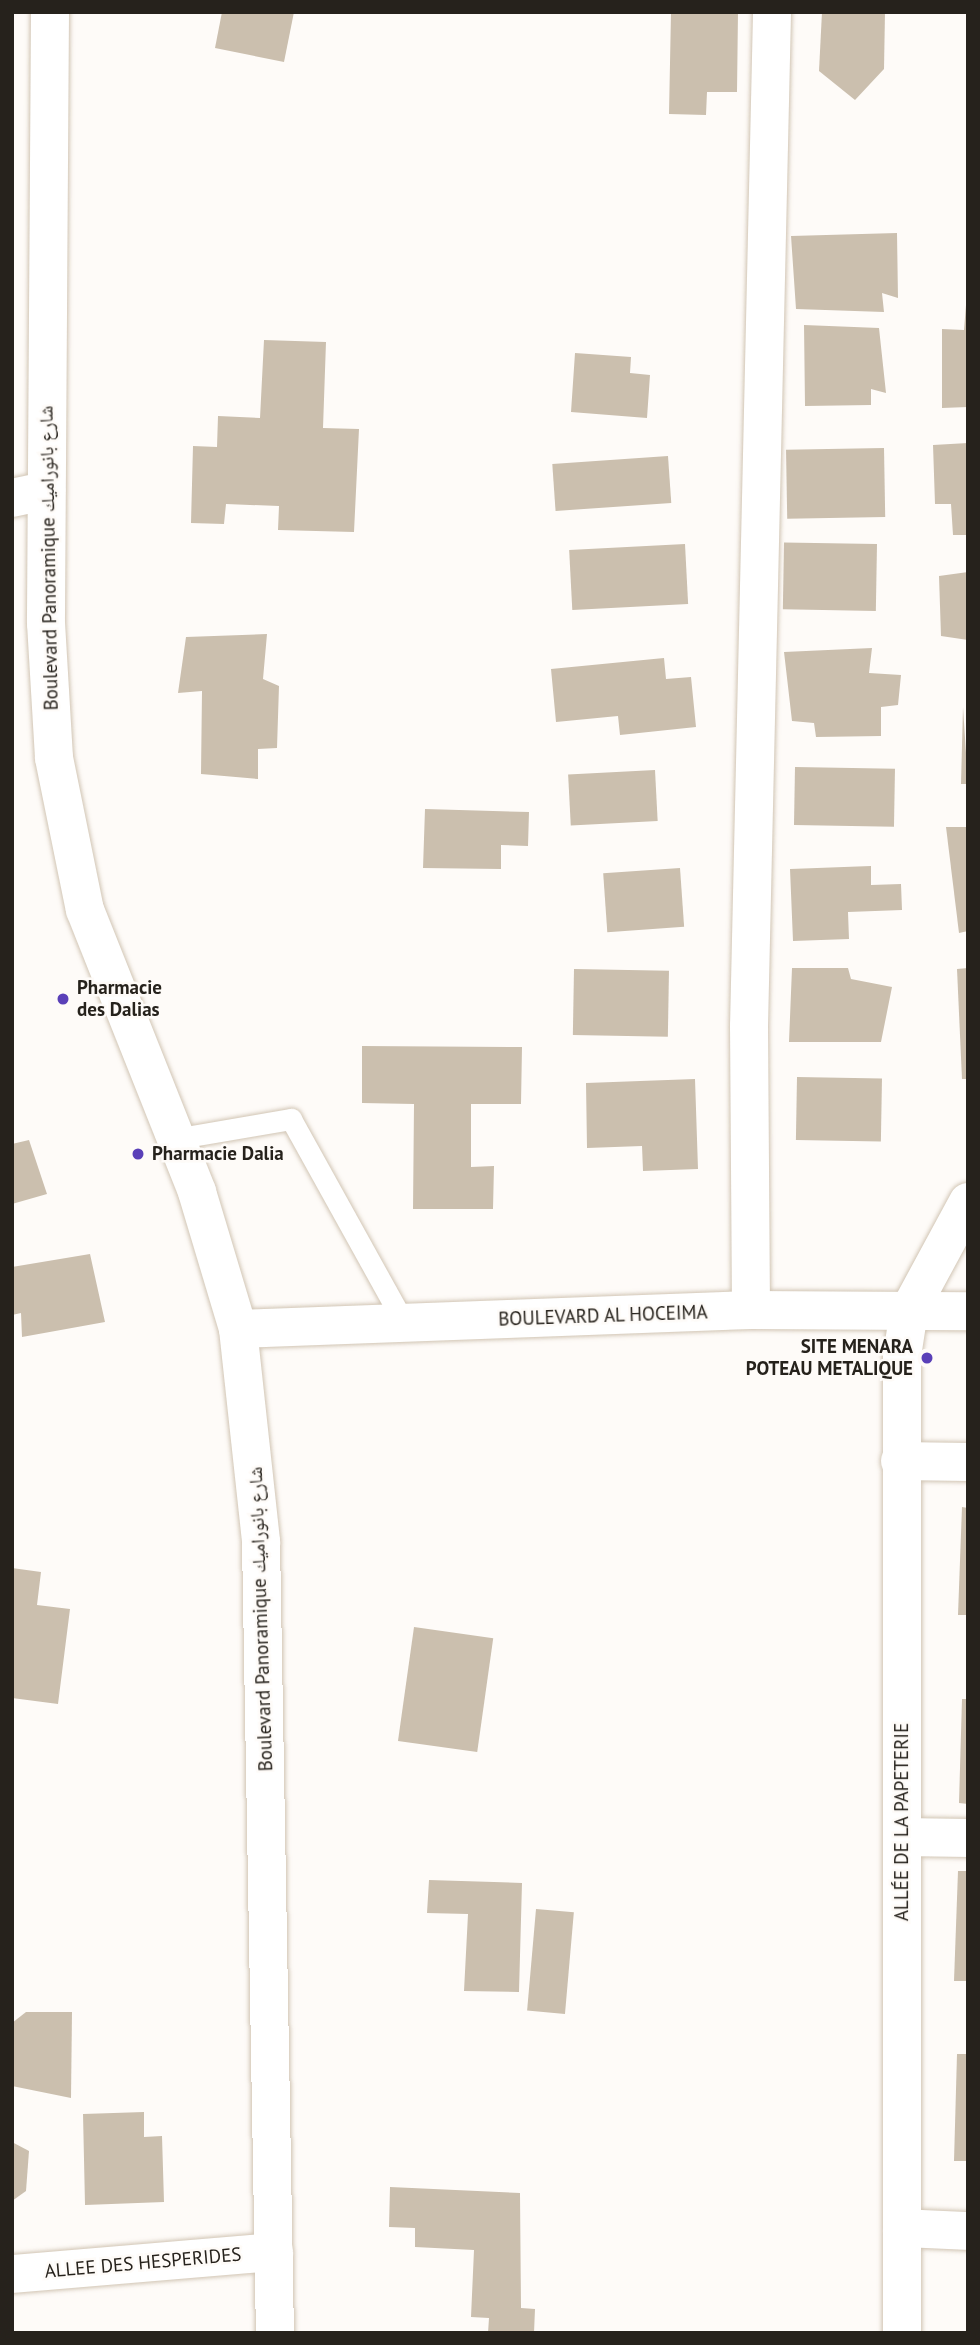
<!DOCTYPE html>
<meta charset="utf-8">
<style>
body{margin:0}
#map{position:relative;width:980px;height:2345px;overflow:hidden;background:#fefbf8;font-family:"PT Sans","Noto Naskh Arabic",sans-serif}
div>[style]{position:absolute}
.building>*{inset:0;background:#cbbfae;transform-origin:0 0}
.roads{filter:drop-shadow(0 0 2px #d1c5b4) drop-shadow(0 0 2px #d1c5b4)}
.lane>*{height:21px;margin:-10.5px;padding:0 10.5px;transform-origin:10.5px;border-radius:10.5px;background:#fff}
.street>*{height:38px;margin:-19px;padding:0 19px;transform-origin:19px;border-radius:19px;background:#fff}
.secondary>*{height:38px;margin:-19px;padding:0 19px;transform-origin:19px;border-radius:19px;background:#fff}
.dots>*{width:19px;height:19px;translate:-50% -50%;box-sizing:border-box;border:4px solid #fefbf8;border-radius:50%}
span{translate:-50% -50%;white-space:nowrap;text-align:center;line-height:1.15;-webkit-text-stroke:5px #fefbf8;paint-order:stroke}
.street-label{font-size:19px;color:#26221c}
.poi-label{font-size:19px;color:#26221c;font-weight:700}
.left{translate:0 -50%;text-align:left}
.right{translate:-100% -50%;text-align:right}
.frame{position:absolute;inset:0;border:14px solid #26221c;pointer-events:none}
</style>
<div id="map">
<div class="building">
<div style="clip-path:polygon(222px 12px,294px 12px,284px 62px,215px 48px)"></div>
<div style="clip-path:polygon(671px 12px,738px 12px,737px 92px,707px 92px,706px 115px,669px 114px)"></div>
<div style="clip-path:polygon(822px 12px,885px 12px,884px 69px,855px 100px,819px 71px)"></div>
<div style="clip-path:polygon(897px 233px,898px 298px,882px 293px,884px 312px,796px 309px,791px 236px)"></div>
<div style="clip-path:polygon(966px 305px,968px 407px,942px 408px,942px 329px,964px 330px)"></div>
<div style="clip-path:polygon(804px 325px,879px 328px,886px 393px,871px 389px,871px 405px,805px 406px)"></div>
<div style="clip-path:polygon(264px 340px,326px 342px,323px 428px,359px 429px,354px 532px,278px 530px,279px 506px,226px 504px,224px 524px,191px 523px,193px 446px,217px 447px,218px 416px,260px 418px)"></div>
<div style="clip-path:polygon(575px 353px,631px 357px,630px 373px,650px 375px,647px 418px,571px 412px)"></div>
<div style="clip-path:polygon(968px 443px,968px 535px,953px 535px,951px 504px,935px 504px,933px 445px)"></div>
<div style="left:884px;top:448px;width:69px;height:98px;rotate:89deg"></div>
<div style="left:668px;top:456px;width:47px;height:116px;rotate:86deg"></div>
<div style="left:685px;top:544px;width:60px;height:116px;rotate:87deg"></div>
<div style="left:877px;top:544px;width:67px;height:93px;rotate:91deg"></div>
<div style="clip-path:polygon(968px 572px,968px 640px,941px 636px,939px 576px)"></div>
<div style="clip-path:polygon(267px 634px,263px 679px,279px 686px,277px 748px,258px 749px,258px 779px,201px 774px,202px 691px,178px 693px,186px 637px)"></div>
<div style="clip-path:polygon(872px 648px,869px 673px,901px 675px,898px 705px,881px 707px,881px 736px,816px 737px,814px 723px,792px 721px,784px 652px)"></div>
<div style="clip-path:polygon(664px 658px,666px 679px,691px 677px,696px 727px,620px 735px,618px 716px,556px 722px,551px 669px)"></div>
<div style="clip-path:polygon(963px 707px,968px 784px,961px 784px)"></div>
<div style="left:795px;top:767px;width:100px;height:58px;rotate:1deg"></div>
<div style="left:655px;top:770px;width:51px;height:87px;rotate:87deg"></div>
<div style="clip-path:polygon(425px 809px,529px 812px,528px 846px,501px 845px,501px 869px,423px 868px)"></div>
<div style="clip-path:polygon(946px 827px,968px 827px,968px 931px,959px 933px)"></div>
<div style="clip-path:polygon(871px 866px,871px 885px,901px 884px,902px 910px,848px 912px,849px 939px,793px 941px,790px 869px)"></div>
<div style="left:680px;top:868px;width:59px;height:77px;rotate:86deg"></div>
<div style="clip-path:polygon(792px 968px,848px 968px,851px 979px,892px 987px,881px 1042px,789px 1042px)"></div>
<div style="clip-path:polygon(968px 968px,968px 1079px,962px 1079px,957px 969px)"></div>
<div style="left:574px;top:969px;width:95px;height:66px;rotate:1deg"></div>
<div style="clip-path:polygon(362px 1046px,522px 1047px,521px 1104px,471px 1104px,471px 1167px,494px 1166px,493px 1209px,413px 1209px,414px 1104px,362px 1103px)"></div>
<div style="left:797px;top:1077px;width:85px;height:63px;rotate:1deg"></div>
<div style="clip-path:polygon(695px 1079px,698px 1169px,643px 1171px,642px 1146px,587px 1148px,586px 1083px)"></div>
<div style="clip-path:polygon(29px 1140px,47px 1194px,12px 1204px,12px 1144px)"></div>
<div style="clip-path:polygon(90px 1254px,105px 1322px,22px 1337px,21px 1313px,12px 1315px,12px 1267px)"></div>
<div style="clip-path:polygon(962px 1507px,968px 1508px,968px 1615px,958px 1615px)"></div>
<div style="clip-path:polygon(12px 1568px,41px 1572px,37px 1605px,70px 1609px,58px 1704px,12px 1698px)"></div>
<div style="left:414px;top:1627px;width:80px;height:115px;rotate:8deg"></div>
<div style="clip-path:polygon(962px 1699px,968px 1699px,968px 1804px,959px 1803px)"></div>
<div style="clip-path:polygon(958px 1871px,968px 1871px,968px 1981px,954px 1981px)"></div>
<div style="clip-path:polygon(429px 1880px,522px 1883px,519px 1992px,464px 1991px,468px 1914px,427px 1913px)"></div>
<div style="left:536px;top:1909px;width:38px;height:102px;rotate:5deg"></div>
<div style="clip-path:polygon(26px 2012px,72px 2012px,71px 2098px,12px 2086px,12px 2023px)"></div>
<div style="clip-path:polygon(957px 2054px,968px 2054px,968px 2161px,954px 2161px)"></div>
<div style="clip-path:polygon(144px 2112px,144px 2137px,162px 2136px,164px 2202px,85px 2205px,83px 2114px)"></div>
<div style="clip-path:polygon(12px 2142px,29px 2151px,26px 2191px,12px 2201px)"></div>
<div style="clip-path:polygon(390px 2187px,520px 2193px,521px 2308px,535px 2309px,534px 2333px,488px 2333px,489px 2318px,471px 2317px,474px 2250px,415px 2247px,415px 2228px,389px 2227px)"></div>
</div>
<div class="roads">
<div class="lane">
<div style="left:174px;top:1139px;width:119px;rotate:-9.7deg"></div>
<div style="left:291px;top:1119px;width:233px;rotate:61deg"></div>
</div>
<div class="street">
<div style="left:12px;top:498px;width:35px;rotate:-12deg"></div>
<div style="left:751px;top:1310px;width:283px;rotate:-90.4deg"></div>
<div style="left:749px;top:1027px;width:1015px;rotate:-88.7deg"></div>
<div style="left:238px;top:1329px;width:513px;rotate:-2.12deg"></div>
<div style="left:751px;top:1310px;width:217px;rotate:0.3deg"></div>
<div style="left:900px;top:1461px;width:68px;rotate:0.8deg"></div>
<div style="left:903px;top:1837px;width:65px;rotate:0.9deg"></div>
<div style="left:902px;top:2228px;width:66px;rotate:2.6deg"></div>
<div style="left:12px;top:2274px;width:263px;rotate:-4.8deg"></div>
<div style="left:902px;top:2333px;width:977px;rotate:-90deg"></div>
<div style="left:902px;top:1356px;width:46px;rotate:-81.2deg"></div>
<div style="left:909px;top:1311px;width:124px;rotate:-61.6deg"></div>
</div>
<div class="secondary">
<div style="left:50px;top:12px;width:611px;rotate:90.38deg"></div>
<div style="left:46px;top:623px;width:135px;rotate:86.6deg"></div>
<div style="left:54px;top:758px;width:155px;rotate:78.5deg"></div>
<div style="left:85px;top:910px;width:303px;rotate:68.3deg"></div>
<div style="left:197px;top:1192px;width:143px;rotate:73.3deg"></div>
<div style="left:238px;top:1329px;width:214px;rotate:83.8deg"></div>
<div style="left:261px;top:1542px;width:791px;rotate:88.99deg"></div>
</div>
</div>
<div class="dots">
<div style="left:63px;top:999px;background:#5a40b8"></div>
<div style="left:138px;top:1154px;background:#5a40b8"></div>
<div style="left:927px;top:1358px;background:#5a40b8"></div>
</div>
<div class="street-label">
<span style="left:49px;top:558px;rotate:-91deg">Boulevard Panoramique شارع بانوراميك</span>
<span style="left:603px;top:1316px;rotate:-2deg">BOULEVARD AL HOCEIMA</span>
<span style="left:261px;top:1619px;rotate:-92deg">Boulevard Panoramique شارع بانوراميك</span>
<span style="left:902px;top:1822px;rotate:-90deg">ALLÉE DE LA PAPETERIE</span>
<span style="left:143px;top:2263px;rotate:-5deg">ALLEE DES HESPERIDES</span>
</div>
<div class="poi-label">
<span class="left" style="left:77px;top:999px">Pharmacie<br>des Dalias</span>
<span class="left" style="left:152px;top:1154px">Pharmacie Dalia</span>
<span class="right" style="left:913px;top:1358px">SITE MENARA<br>POTEAU METALIQUE</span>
</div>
<div class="frame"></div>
</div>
